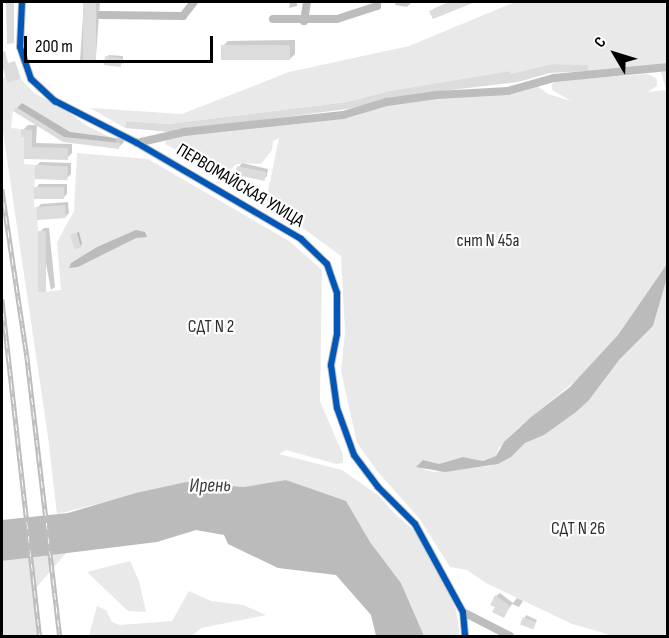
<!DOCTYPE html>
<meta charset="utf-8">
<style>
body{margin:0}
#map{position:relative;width:669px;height:638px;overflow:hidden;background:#fff;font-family:"Sofia Sans Condensed",sans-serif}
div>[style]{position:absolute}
.green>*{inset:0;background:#e9e9e9}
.water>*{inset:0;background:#bbb}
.shadow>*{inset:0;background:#0003;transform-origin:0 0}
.building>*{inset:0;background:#dcdcdc;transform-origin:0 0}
.minor>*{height:8px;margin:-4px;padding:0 4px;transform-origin:4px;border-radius:4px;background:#bdbdbd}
.rail>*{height:4.5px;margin-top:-2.25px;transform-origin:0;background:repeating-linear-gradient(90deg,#fff 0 7px,#bdbdbd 0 14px);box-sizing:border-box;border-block:2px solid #bdbdbd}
.cycleway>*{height:6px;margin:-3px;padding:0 3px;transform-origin:3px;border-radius:3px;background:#0057b8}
span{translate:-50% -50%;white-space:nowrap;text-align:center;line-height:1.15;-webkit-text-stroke:4.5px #fff;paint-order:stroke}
.street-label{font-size:18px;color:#000}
.park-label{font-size:18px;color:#2e2e2e}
.water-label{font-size:20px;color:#3f3f3f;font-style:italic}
.frame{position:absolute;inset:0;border:3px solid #000;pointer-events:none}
.north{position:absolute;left:585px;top:24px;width:60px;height:60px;-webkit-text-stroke:4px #fff;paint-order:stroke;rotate:308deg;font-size:16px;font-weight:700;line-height:24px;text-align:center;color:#000}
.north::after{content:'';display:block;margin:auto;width:21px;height:27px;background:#000;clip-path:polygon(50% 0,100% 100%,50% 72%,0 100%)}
.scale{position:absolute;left:24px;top:36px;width:189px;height:27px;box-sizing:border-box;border:3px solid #000;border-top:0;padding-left:8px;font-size:18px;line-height:21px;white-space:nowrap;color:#000;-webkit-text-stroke:4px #fff;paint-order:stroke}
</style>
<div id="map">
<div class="green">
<div style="clip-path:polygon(515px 2px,667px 2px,667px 64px,589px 71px,588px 65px,552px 64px,510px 74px,510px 71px,498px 73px,389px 91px,347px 102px,168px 124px,126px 121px,125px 128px,90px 108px,182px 114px,289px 72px,409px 46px)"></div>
<div style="clip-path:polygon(667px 71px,667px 264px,657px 280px,618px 335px,579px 378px,518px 428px,499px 448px,496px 456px,483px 461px,463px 457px,439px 464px,423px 460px,423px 469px,434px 472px,490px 466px,511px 457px,525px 443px,544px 435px,653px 326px,667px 278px,667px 636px,607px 636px,607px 634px,572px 624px,486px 583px,467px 570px,450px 567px,419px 518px,378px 472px,357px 443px,341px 371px,345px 332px,341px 256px,266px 201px,279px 138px,273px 141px,272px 150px,261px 164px,242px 163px,235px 165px,226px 175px,165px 144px,167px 140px,184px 135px,437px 98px,537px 86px,548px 94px,571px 101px,552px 90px,552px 85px,555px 81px,648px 74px,657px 79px,657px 86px,648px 92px,666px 90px,661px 72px)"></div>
<div style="clip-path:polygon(5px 77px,7px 83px,21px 79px,34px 93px,67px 111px,87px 126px,116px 140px,116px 143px,64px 137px,16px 107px,13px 111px,11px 128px,21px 129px,24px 137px,24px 164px,35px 165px,34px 207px,36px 207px,44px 292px,61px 290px,57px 242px,74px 211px,77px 153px,148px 159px,289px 241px,322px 270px,320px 401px,343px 455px,343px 463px,336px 464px,286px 450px,279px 454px,342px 470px,379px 496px,396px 515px,416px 532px,442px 576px,456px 610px,460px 636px,424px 636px,401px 583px,370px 542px,346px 502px,286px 480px,244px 487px,186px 482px,57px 514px,48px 437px,2px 125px,2px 78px)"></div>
<div style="clip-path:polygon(67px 552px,36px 588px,41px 636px,2px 636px,2px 561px)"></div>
<div style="clip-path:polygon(130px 561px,139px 581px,146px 612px,128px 611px,87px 572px)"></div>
<div style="clip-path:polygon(189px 591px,211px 601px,243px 605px,266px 615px,201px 628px,192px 636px,89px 636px,97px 606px,106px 610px,112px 622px,120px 625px,172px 621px)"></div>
</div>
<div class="water">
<div style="clip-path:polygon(136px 230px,145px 232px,147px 237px,136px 238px,78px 267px,69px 268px,71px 263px,97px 247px)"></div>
<div style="clip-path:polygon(667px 264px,667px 278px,653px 326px,619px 360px,589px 400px,576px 412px,544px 435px,525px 443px,511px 457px,498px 464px,445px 472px,416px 467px,423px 460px,439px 464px,463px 457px,483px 461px,496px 456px,504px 442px,531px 417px,570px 387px,618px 335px)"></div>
<div style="clip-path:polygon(286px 480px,346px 501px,370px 542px,401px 583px,424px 636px,376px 636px,371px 615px,336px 575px,278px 568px,228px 544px,224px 535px,196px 530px,157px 542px,2px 561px,2px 520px,68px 513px,136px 493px,186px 482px,244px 487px)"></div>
</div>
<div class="shadow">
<div style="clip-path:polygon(84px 2px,100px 2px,96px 56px,91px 62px,80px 61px)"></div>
<div style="clip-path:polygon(290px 2px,297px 2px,297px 6px,289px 8px)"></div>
<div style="clip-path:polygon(396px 2px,412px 2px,407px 7px,395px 5px)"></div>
<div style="clip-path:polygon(450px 2px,471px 2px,434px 17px,431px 12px,435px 8px)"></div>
<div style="clip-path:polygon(295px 40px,295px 54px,290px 59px,223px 46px,228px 41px)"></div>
<div style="clip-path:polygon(109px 55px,123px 56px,123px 63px,120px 65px,107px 57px)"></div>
<div style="clip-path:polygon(22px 103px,70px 132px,124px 139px,124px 142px,119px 147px,64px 140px,15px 110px)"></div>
<div style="clip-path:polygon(28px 125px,37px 125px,36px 143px,72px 144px,72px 153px,67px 158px,25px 157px,26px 135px,23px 130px)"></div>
<div style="clip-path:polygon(40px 162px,71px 163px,71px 174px,67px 178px,36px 166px)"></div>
<div style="clip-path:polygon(242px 163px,268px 169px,267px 176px,263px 179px,239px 167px)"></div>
<div style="clip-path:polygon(39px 184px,67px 184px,67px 194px,63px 198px,36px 188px)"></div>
<div style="clip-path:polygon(68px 202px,69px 213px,65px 217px,38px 207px,41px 204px)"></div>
<div style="clip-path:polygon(44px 228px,49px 228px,55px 287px,51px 290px,40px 232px)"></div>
<div style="clip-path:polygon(79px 232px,82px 244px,80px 246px,72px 235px)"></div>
<div style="clip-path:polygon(500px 593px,513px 603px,517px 598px,523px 601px,519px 607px,512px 604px,504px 616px,496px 596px)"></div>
<div style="left:526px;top:615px;width:12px;height:9px;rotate:24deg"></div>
</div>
<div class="building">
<div style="clip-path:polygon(6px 2px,14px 2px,14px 43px,7px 44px)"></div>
<div style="left:83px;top:2px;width:13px;height:60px"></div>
<div style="clip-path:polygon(452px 2px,475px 2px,433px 19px,429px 11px)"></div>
<div style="left:290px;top:45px;width:15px;height:69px;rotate:90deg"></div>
<div style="clip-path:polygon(5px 51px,8px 63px,15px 61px,21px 79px,7px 83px,2px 64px,2px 52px)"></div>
<div style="left:105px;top:56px;width:17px;height:9px;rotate:7deg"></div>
<div style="clip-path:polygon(552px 64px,588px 65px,589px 71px,550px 73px,518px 82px,417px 94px,347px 109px,170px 132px,125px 128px,126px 121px,168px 124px,347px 102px,389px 91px,498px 73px,510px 71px,510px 74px)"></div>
<div style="clip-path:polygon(16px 107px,64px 137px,120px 143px,119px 149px,63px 142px,13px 111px)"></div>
<div style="clip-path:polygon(21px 129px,32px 130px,32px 147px,68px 148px,68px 160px,24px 159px,24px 137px,21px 137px)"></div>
<div style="left:35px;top:165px;width:33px;height:14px;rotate:2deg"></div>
<div style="left:237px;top:166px;width:30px;height:9px;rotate:12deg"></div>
<div style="left:34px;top:187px;width:30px;height:12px"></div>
<div style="left:65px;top:205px;width:13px;height:29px;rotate:86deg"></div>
<div style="left:38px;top:231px;width:8px;height:61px"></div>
<div style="left:77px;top:233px;width:15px;height:7px;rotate:74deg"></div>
<div style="clip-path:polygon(495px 595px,510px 606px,504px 618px,492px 612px,495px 607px,490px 605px)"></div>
<div style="left:523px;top:617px;width:14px;height:8px;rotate:21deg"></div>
</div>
<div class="minor">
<div style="left:22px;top:2px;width:45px;rotate:92.5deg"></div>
<div style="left:20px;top:47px;width:34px;rotate:71deg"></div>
<div style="left:31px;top:79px;width:33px;rotate:43deg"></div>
<div style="left:55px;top:101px;width:92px;rotate:27.1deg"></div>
<div style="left:137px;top:143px;width:190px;rotate:30.3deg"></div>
<div style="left:301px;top:239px;width:36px;rotate:44deg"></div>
<div style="left:327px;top:264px;width:31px;rotate:71deg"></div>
<div style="left:337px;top:293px;width:41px;rotate:90deg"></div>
<div style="left:337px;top:334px;width:32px;rotate:101deg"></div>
<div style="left:331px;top:365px;width:43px;rotate:82.1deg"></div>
<div style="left:337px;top:408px;width:50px;rotate:70.1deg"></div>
<div style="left:354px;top:455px;width:40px;rotate:53deg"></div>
<div style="left:378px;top:487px;width:52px;rotate:45deg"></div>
<div style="left:415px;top:524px;width:100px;rotate:61.4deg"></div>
<div style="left:463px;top:612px;width:24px;rotate:85deg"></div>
<div style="left:101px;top:15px;width:82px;rotate:0.7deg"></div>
<div style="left:183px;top:16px;width:18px;rotate:-52deg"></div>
<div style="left:273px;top:19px;width:64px"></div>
<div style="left:337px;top:19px;width:42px;rotate:-18deg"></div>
<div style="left:377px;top:6px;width:4px;rotate:-90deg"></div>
<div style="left:304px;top:21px;width:19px;rotate:-81deg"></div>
<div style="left:137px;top:143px;width:48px;rotate:-13.2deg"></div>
<div style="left:184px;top:132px;width:160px;rotate:-6.1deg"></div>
<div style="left:343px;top:115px;width:46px;rotate:-16.5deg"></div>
<div style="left:387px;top:102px;width:50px;rotate:-8deg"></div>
<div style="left:437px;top:95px;width:71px;rotate:-3.2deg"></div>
<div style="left:508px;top:91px;width:48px;rotate:-15.8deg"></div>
<div style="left:554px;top:78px;width:115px;rotate:-5.5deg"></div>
<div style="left:463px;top:612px;width:53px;rotate:27.1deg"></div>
</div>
<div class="rail">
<div style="left:2px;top:189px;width:169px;rotate:81.5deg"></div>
<div style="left:27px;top:356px;width:282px;rotate:83.3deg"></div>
<div style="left:2px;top:299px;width:339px;rotate:83.6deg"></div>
</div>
<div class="cycleway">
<div style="left:22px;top:2px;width:45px;rotate:92.5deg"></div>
<div style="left:20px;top:47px;width:34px;rotate:71deg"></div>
<div style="left:31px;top:79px;width:33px;rotate:43deg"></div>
<div style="left:55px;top:101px;width:92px;rotate:27.1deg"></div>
<div style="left:137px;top:143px;width:190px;rotate:30.3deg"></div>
<div style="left:301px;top:239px;width:36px;rotate:44deg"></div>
<div style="left:327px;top:264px;width:31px;rotate:71deg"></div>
<div style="left:337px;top:293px;width:41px;rotate:90deg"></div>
<div style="left:337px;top:334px;width:32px;rotate:101deg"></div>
<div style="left:331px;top:365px;width:43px;rotate:82.1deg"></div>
<div style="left:337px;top:408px;width:50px;rotate:70.1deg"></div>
<div style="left:354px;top:455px;width:40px;rotate:53deg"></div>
<div style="left:378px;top:487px;width:52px;rotate:45deg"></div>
<div style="left:415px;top:524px;width:100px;rotate:61.4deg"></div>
<div style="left:463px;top:612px;width:24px;rotate:85deg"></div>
</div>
<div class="street-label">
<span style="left:240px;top:186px;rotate:31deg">ПЕРВОМАЙСКАЯ УЛИЦА</span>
</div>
<div class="park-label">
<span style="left:488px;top:241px">снт N 45а</span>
<span style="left:211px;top:327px">СДТ N 2</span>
<span style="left:578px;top:529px">СДТ N 26</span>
</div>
<div class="water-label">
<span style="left:210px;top:486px;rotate:-1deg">Ирень</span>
</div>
<div class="frame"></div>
<div class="north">С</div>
<div class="scale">200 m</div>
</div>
